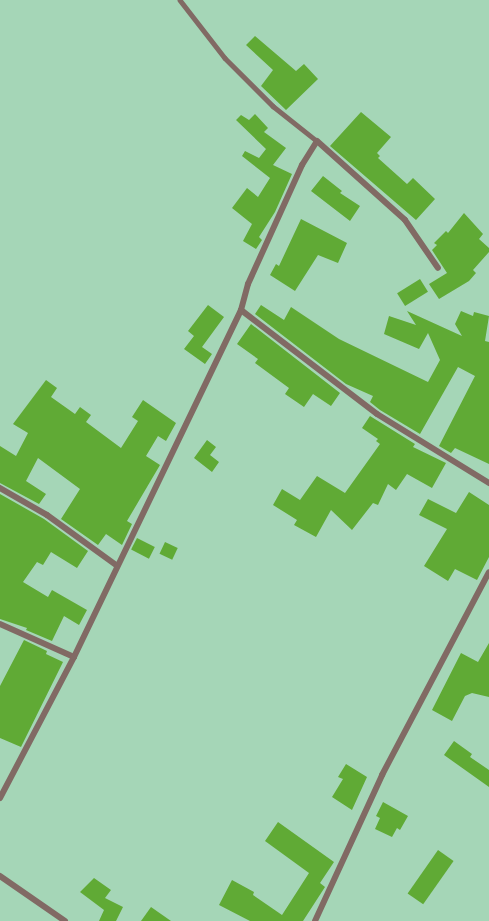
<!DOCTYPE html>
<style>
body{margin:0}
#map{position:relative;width:489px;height:921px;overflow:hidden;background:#a5d6b7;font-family:Manrope,sans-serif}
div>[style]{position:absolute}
.building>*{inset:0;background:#60aa35;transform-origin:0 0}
.lane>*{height:4.5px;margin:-2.25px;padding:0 2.25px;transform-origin:2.25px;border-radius:2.25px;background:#816a64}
.street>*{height:6px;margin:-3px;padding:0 3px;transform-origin:3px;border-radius:3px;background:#816a64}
span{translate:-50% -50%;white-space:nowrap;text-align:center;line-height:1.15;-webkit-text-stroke:5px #d8f0e0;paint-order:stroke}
</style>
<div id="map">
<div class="building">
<div style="clip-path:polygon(255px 36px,296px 71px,304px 64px,318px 79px,286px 110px,261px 86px,273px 70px,246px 45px)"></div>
<div style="clip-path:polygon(361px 112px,391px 137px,377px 153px,380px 156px,378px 158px,407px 184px,413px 178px,435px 199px,416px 220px,330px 146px)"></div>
<div style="clip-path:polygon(255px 114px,268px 128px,264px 132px,286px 148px,273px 165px,292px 174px,275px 212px,259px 237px,262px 240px,256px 249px,243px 241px,252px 224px,232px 208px,247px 188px,258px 197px,270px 178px,242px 156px,245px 151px,259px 158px,266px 149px,236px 120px,241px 115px,249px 120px)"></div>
<div style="clip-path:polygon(323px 176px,342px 191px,340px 193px,360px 206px,350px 221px,311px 191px)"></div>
<div style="clip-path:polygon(464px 213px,483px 234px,479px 239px,489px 248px,489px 252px,473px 270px,476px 273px,469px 281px,439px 299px,429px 284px,447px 273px,432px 250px,437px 245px,434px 243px,446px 231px,448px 233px)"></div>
<div style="clip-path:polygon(301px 219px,347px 243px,338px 263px,318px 255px,295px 291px,270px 275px,276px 264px,279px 266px)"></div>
<div style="left:420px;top:279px;width:15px;height:27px;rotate:58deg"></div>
<div style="clip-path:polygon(208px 305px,224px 317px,202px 347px,212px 354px,205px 364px,184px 349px,194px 336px,188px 331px)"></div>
<div style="clip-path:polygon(261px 305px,284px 320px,291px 307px,339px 339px,428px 382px,440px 360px,428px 333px,419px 349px,384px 334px,389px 316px,416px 325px,407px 311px,462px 336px,455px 324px,461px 311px,473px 316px,474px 312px,489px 316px,485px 341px,489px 342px,489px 464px,455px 448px,451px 453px,439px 446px,475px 376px,458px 367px,420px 434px,380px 410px,370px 402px,373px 396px,346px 384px,255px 314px)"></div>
<div style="clip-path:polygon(251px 324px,340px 393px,331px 406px,313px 394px,304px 407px,285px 394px,289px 388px,255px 363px,258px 359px,237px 344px)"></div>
<div style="clip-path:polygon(46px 380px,57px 388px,51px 397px,75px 414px,80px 407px,91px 415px,86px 422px,121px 448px,138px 421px,132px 417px,143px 400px,176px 423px,166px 441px,158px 436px,146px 456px,160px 465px,127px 521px,132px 524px,122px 545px,106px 534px,98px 545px,61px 519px,80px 489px,38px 458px,26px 481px,46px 494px,39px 504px,0 483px,0 446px,16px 456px,28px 433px,13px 424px)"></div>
<div style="clip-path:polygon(370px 416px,415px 444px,413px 447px,446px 463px,432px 488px,407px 474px,396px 490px,388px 484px,378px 505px,373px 503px,352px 530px,331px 510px,316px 537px,294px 525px,297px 520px,273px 505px,282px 489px,300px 500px,317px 476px,345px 493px,380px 444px,376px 441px,378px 439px,362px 428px)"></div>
<div style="clip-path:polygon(207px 440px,216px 447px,210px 455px,219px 462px,212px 472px,194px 458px)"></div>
<div style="clip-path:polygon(469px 492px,489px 505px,489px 557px,477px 580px,455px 569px,448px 581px,424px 566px,447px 529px,419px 515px,428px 499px,456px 513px)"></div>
<div style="clip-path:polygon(0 494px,44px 519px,88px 551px,77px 568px,51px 552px,43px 565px,37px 562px,23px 582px,48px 597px,52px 590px,87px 610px,79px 625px,64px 616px,52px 641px,26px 630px,27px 628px,0 619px)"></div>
<div style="left:137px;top:538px;width:20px;height:13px;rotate:27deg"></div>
<div style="left:165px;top:542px;width:14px;height:13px;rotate:25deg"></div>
<div style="clip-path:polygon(24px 640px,47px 651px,46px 654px,63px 662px,21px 747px,0 738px,0 686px)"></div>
<div style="clip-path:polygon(489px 643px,489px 697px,472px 693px,465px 696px,452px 721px,432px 710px,461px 653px,478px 662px)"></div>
<div style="clip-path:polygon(454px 741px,472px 754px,470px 757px,489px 770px,489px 787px,444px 755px)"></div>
<div style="clip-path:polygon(346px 764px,367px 777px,352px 810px,332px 797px,343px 779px,338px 777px)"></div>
<div style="clip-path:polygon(383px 802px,408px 816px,400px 830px,397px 828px,392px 837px,375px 829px,380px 818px,376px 816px)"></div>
<div style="clip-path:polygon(278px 822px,334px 862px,320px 883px,325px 887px,303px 921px,250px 921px,219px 905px,232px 880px,254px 892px,253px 895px,282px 915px,309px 873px,265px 841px)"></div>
<div style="left:438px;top:850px;width:19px;height:53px;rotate:35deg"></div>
<div style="clip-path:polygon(94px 878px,111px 890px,105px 898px,123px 907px,116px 921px,99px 921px,104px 910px,80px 892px)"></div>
<div style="clip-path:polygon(151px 907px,171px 921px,141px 921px)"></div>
</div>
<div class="lane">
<div style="left:180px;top:0;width:73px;rotate:52.2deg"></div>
<div style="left:225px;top:58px;width:68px;rotate:45deg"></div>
<div style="left:273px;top:106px;width:56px;rotate:38.5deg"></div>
</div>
<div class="street">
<div style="left:241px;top:310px;width:171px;rotate:37.4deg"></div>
<div style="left:377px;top:414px;width:132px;rotate:31.6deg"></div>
<div style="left:0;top:488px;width:54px;rotate:29.9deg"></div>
<div style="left:47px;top:515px;width:85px;rotate:35.9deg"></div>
<div style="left:0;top:624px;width:81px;rotate:24deg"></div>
<div style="left:0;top:798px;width:159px;rotate:-62.3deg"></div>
<div style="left:74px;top:657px;width:385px;rotate:-64.3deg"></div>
<div style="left:241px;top:310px;width:27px;rotate:-75deg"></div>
<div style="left:248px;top:284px;width:131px;rotate:-65.6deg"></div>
<div style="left:302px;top:165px;width:28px;rotate:-58deg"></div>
<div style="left:317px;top:141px;width:118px;rotate:41.9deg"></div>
<div style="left:405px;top:220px;width:58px;rotate:55.5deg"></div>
<div style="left:0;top:876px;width:79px;rotate:34.7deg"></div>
<div style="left:315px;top:921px;width:161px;rotate:-65.3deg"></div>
<div style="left:382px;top:775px;width:229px;rotate:-62.2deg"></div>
</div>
</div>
